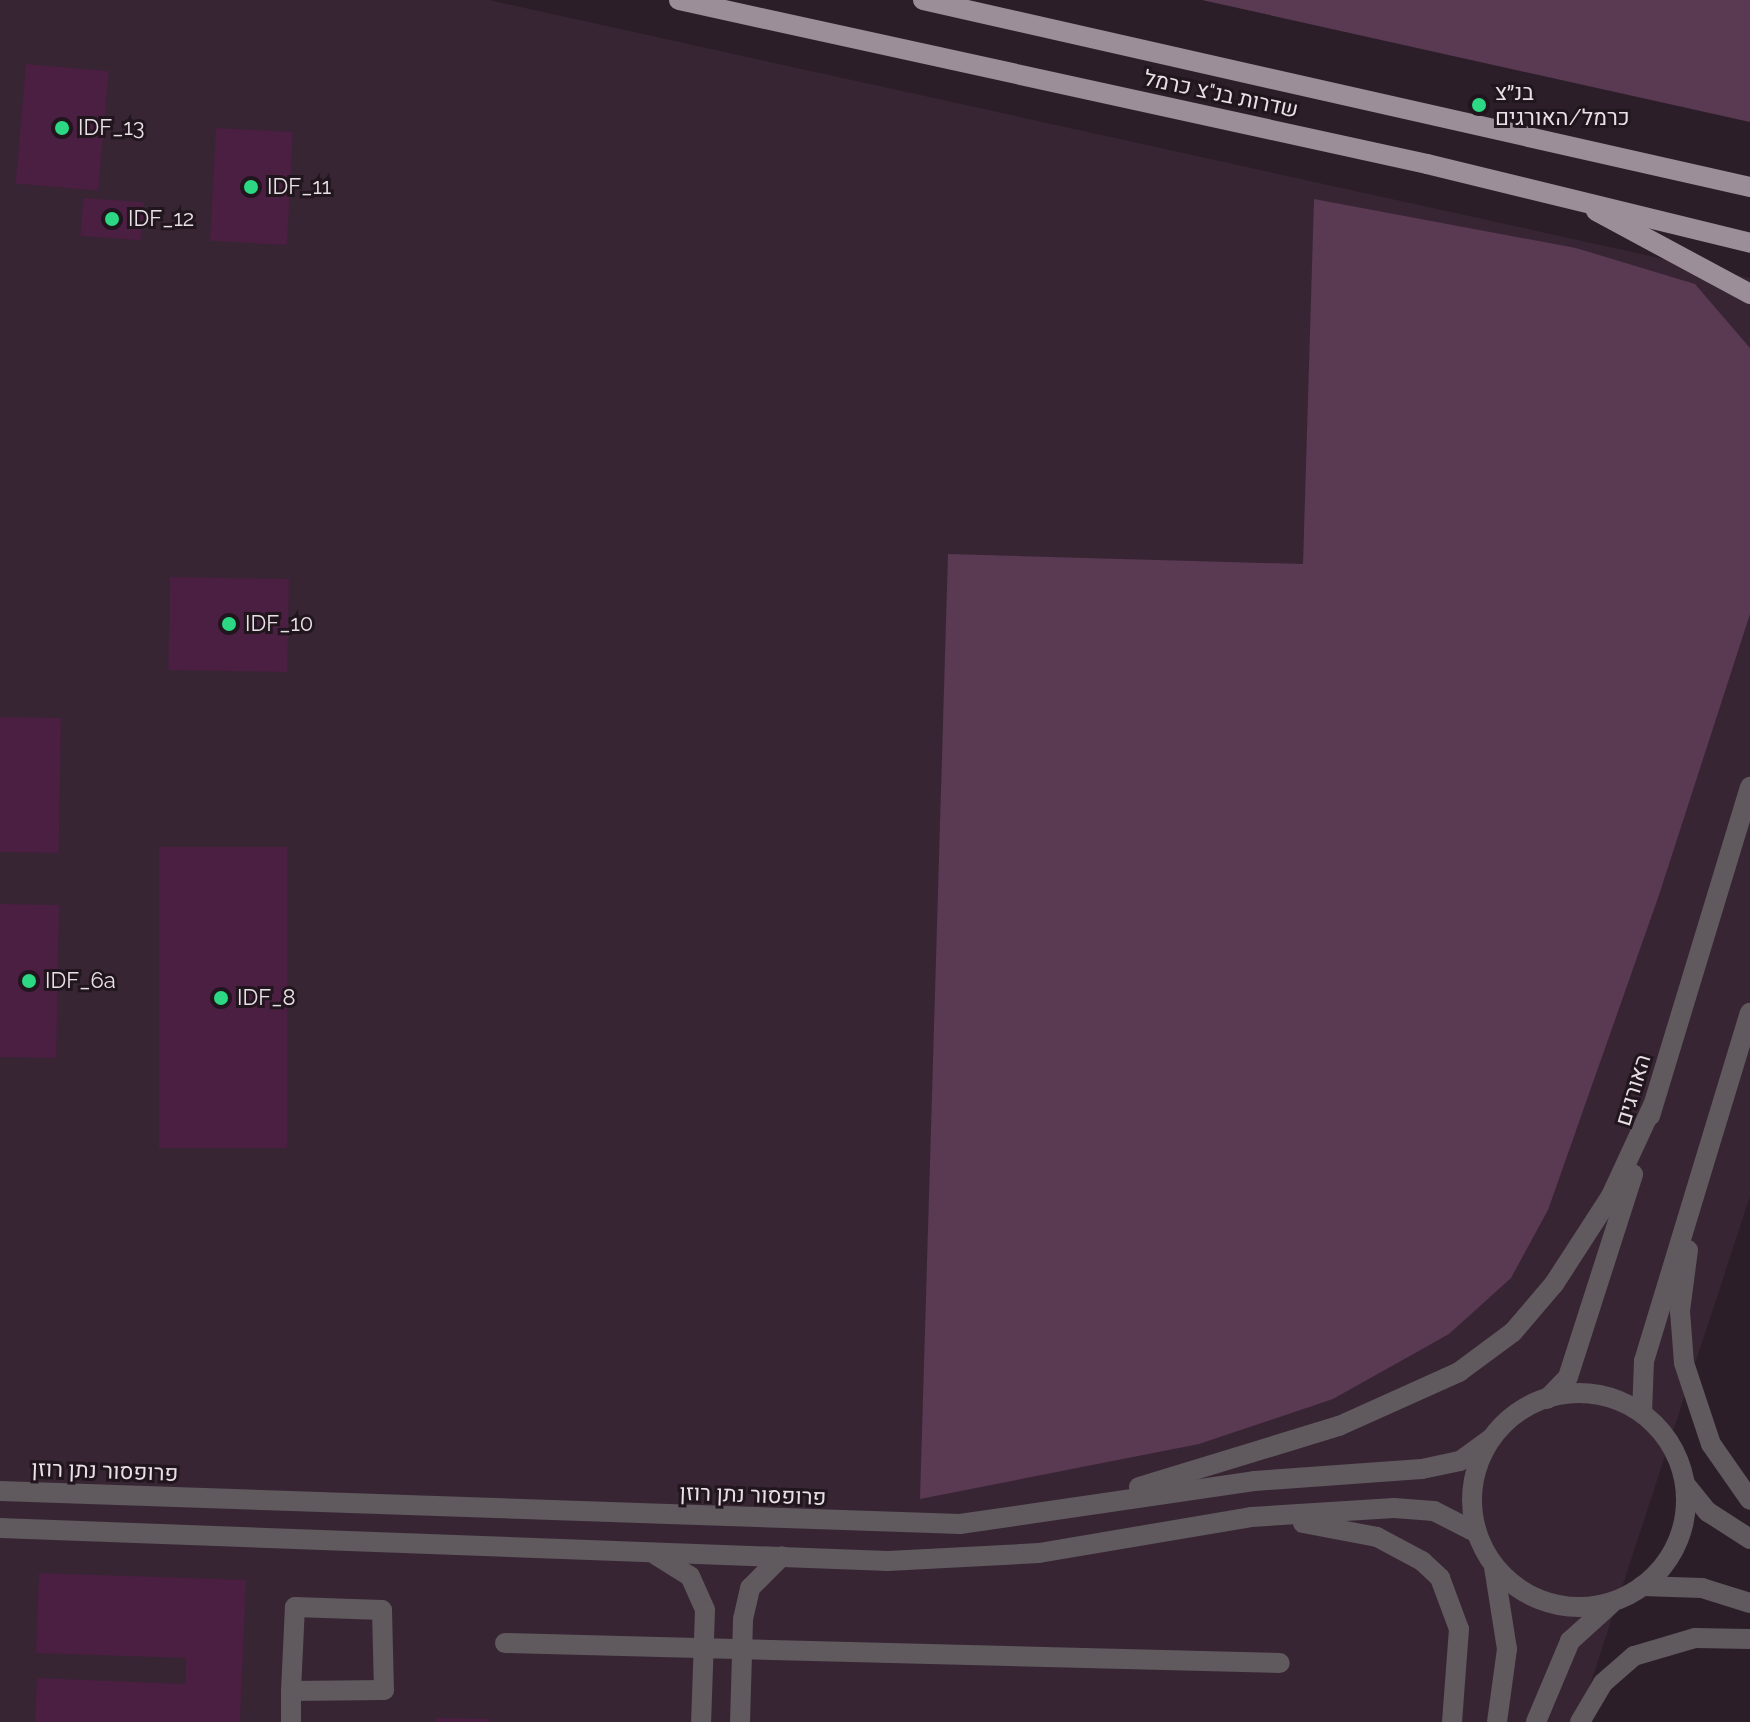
<!DOCTYPE html>
<meta charset="utf-8">
<style>
body{margin:0}
#map{position:relative;width:1750px;height:1722px;overflow:hidden;background:#2b1e28;font-family:Raleway,Heebo,sans-serif}
div>[style]{position:absolute}
.built>*{inset:0;background:#372533}
.green>*{inset:0;background:#5a3952}
.building>*{inset:0;background:#4a1f41;transform-origin:0 0}
.minor>*{height:20px;margin:-10px;padding:0 10px;transform-origin:10px;border-radius:10px;background:#60595e}
.minor>.ring{margin:-10px;padding:0;box-sizing:content-box;background:none;border:20px solid #60595e;border-radius:50%}
.major>*{height:20px;margin:-10px;padding:0 10px;transform-origin:10px;border-radius:10px;background:#9c8e98}
.dots>*{width:22px;height:22px;translate:-50% -50%;box-sizing:border-box;border:4px solid #21151e;border-radius:50%}
span{translate:-50% -50%;white-space:nowrap;text-align:center;line-height:1.15;-webkit-text-stroke:6px #21151e;paint-order:stroke}
.poi-label{font-size:22px;color:#e9e0e6}
.left{translate:0 -50%;text-align:left}
.street-label{font-size:22px;color:#e9e0e6}
</style>
<div id="map">
<div class="built">
<div style="clip-path:polygon(0 0,489px 0,1750px 278px,1750px 1196px,1578px 1722px,0 1722px)"></div>
</div>
<div class="green">
<div style="clip-path:polygon(1202px 0,1750px 0,1750px 122px)"></div>
<div style="clip-path:polygon(1314px 199px,1576px 248px,1695px 284px,1750px 348px,1750px 614px,1659px 895px,1548px 1210px,1511px 1278px,1449px 1334px,1333px 1399px,1199px 1444px,920px 1499px,948px 554px,1303px 564px)"></div>
</div>
<div class="building">
<div style="left:26px;top:64px;width:83px;height:120px;rotate:5deg"></div>
<div style="left:216px;top:128px;width:77px;height:113px;rotate:3deg"></div>
<div style="left:83px;top:198px;width:61px;height:38px;rotate:4deg"></div>
<div style="left:170px;top:577px;width:119px;height:93px;rotate:1deg"></div>
<div style="left:0;top:717px;width:61px;height:135px;rotate:1deg"></div>
<div style="left:159px;top:847px;width:128px;height:301px"></div>
<div style="left:0;top:904px;width:59px;height:153px;rotate:1deg"></div>
<div style="clip-path:polygon(39px 1573px,246px 1580px,240px 1722px,35px 1722px,37px 1678px,185px 1684px,186px 1658px,36px 1653px)"></div>
<div style="clip-path:polygon(436px 1718px,489px 1719px,489px 1722px,436px 1722px)"></div>
</div>
<div class="minor">
<div style="left:1650px;top:1116px;width:344px;rotate:-73.1deg"></div>
<div style="left:1688px;top:1250px;width:62px;rotate:97.5deg"></div>
<div style="left:1680px;top:1311px;width:52px;rotate:85.6deg"></div>
<div style="left:1684px;top:1363px;width:85px;rotate:71.6deg"></div>
<div style="left:1711px;top:1444px;width:68px;rotate:55.1deg"></div>
<div class="ring" style="left:1472px;top:1393px;width:194px;height:194px"></div>
<div style="left:1547px;top:1399px;width:30px;rotate:-46deg"></div>
<div style="left:1568px;top:1377px;width:213px;rotate:-72.2deg"></div>
<div style="left:1642px;top:1413px;width:52px;rotate:-87.8deg"></div>
<div style="left:1644px;top:1361px;width:364px;rotate:-73.1deg"></div>
<div style="left:1685px;top:1484px;width:36px;rotate:51deg"></div>
<div style="left:1708px;top:1512px;width:50px;rotate:32.7deg"></div>
<div style="left:1139px;top:1487px;width:209px;rotate:-17deg"></div>
<div style="left:1339px;top:1426px;width:132px;rotate:-24.2deg"></div>
<div style="left:1459px;top:1372px;width:67px;rotate:-36.5deg"></div>
<div style="left:1513px;top:1332px;width:63px;rotate:-49.5deg"></div>
<div style="left:1554px;top:1284px;width:105px;rotate:-57.1deg"></div>
<div style="left:1611px;top:1196px;width:100px;rotate:-65.2deg"></div>
<div style="left:0;top:1491px;width:961px;rotate:1.97deg"></div>
<div style="left:960px;top:1524px;width:297px;rotate:-8.3deg"></div>
<div style="left:1254px;top:1481px;width:168px;rotate:-4.1deg"></div>
<div style="left:1422px;top:1469px;width:39px;rotate:-12deg"></div>
<div style="left:1460px;top:1461px;width:39px;rotate:-36deg"></div>
<div style="left:1303px;top:1523px;width:75px;rotate:10.7deg"></div>
<div style="left:1377px;top:1537px;width:51px;rotate:28.1deg"></div>
<div style="left:1422px;top:1561px;width:25px;rotate:43deg"></div>
<div style="left:1440px;top:1578px;width:54px;rotate:69.6deg"></div>
<div style="left:1459px;top:1629px;width:93px;rotate:94.3deg"></div>
<div style="left:0;top:1528px;width:889px;rotate:2.13deg"></div>
<div style="left:888px;top:1561px;width:151px;rotate:-3deg"></div>
<div style="left:1039px;top:1553px;width:215px;rotate:-9.6deg"></div>
<div style="left:1251px;top:1517px;width:143px;rotate:-3.6deg"></div>
<div style="left:1394px;top:1508px;width:40px;rotate:4.3deg"></div>
<div style="left:1434px;top:1511px;width:48px;rotate:27.1deg"></div>
<div style="left:656px;top:1555px;width:40px;rotate:32deg"></div>
<div style="left:690px;top:1576px;width:37px;rotate:66deg"></div>
<div style="left:705px;top:1610px;width:112px;rotate:92deg"></div>
<div style="left:1494px;top:1567px;width:83px;rotate:81deg"></div>
<div style="left:1507px;top:1649px;width:74px;rotate:97.8deg"></div>
<div style="left:1642px;top:1586px;width:60px;rotate:1.9deg"></div>
<div style="left:1702px;top:1588px;width:50px;rotate:17.4deg"></div>
<div style="left:505px;top:1643px;width:775px;rotate:1.48deg"></div>
<div style="left:291px;top:1722px;width:31px;rotate:-90deg"></div>
<div style="left:291px;top:1691px;width:84px;rotate:-87.3deg"></div>
<div style="left:295px;top:1607px;width:87px;rotate:2deg"></div>
<div style="left:382px;top:1610px;width:80px;rotate:88.6deg"></div>
<div style="left:384px;top:1690px;width:93px;rotate:179.4deg"></div>
<div style="left:740px;top:1722px;width:103px;rotate:-88.3deg"></div>
<div style="left:743px;top:1619px;width:32px;rotate:-77deg"></div>
<div style="left:750px;top:1588px;width:45px;rotate:-45deg"></div>
<div style="left:1536px;top:1722px;width:88px;rotate:-67.2deg"></div>
<div style="left:1570px;top:1641px;width:55px;rotate:-42.1deg"></div>
<div style="left:1580px;top:1722px;width:45px;rotate:-59.5deg"></div>
<div style="left:1603px;top:1683px;width:41px;rotate:-41.1deg"></div>
<div style="left:1634px;top:1656px;width:64px;rotate:-16.4deg"></div>
<div style="left:1695px;top:1638px;width:55px;rotate:1deg"></div>
</div>
<div class="major">
<div style="left:679px;top:0;width:766px;rotate:12.37deg"></div>
<div style="left:1427px;top:164px;width:333px;rotate:13.7deg"></div>
<div style="left:923px;top:0;width:848px;rotate:12.74deg"></div>
<div style="left:1596px;top:211px;width:175px;rotate:28.3deg"></div>
</div>
<div class="dots">
<div style="left:1479px;top:105px;background:#2cd884"></div>
<div style="left:62px;top:128px;background:#2cd884"></div>
<div style="left:251px;top:187px;background:#2cd884"></div>
<div style="left:112px;top:219px;background:#2cd884"></div>
<div style="left:229px;top:624px;background:#2cd884"></div>
<div style="left:29px;top:981px;background:#2cd884"></div>
<div style="left:221px;top:998px;background:#2cd884"></div>
</div>
<div class="poi-label">
<span class="left" style="left:1495px;top:105px">בנ״צ<br>כרמל/האורגים</span>
<span class="left" style="left:78px;top:128px">IDF_13</span>
<span class="left" style="left:267px;top:187px">IDF_11</span>
<span class="left" style="left:128px;top:219px">IDF_12</span>
<span class="left" style="left:245px;top:624px">IDF_10</span>
<span class="left" style="left:45px;top:981px">IDF_6a</span>
<span class="left" style="left:237px;top:998px">IDF_8</span>
</div>
<div class="street-label">
<span style="left:1221px;top:94px;rotate:12deg">שדרות בנ"צ כרמל</span>
<span style="left:1633px;top:1090px;rotate:-73deg">האורגים</span>
<span style="left:105px;top:1471px;rotate:2deg">פרופסור נתן רוזן</span>
<span style="left:753px;top:1495px;rotate:2deg">פרופסור נתן רוזן</span>
</div>
</div>
